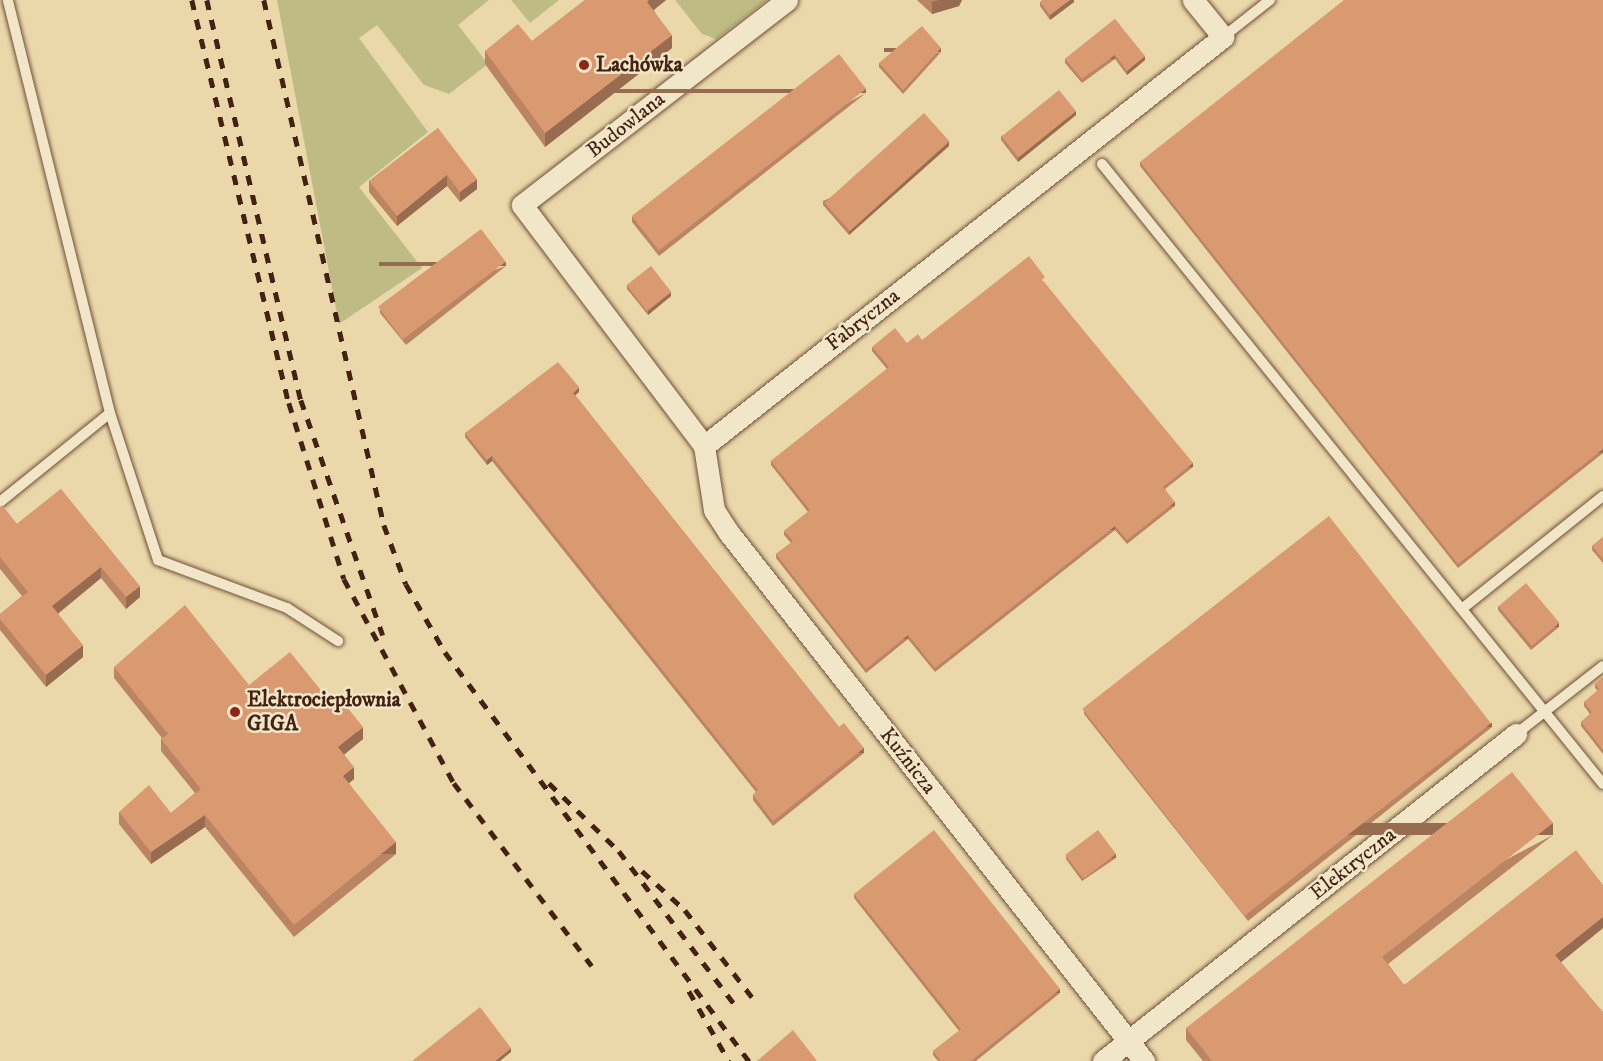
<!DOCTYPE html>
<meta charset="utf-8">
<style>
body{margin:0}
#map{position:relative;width:1603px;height:1061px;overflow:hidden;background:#ebd8aa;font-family:"IM FELL DW Pica",serif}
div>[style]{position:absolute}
.green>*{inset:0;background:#bebc84}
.roads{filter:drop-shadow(0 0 2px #6e5039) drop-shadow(0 0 2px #6e5039)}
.lane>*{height:10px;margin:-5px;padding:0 5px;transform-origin:5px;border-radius:5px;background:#f2e6c8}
.street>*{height:21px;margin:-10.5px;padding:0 10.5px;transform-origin:10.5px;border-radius:10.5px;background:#f2e6c8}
.rail>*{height:4.5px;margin-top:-2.25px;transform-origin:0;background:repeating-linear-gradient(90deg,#442213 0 10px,transparent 0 20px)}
.wall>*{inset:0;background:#bb8462}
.shaded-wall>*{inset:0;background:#986c50;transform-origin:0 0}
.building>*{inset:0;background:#d99a72;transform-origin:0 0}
.dots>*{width:16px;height:16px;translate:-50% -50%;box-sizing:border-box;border:3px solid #f2e6c8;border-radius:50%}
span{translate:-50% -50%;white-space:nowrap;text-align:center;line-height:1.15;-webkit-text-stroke:5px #f2e6c8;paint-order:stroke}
.poi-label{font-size:21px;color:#442213;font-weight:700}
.left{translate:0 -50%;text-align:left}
.street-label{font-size:21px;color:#442213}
</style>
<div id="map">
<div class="green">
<div style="clip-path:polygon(277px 0,489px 0,458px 25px,488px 64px,449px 94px,424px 85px,377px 25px,359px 38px,428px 132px,359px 187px,422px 268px,339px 324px)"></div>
<div style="clip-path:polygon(511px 0,559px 0,530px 23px)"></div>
<div style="clip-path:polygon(675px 0,767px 0,716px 39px,702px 34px)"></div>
</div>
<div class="roads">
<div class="lane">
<div style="left:1223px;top:37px;width:60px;rotate:-38.2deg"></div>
<div style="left:1102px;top:164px;width:797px;rotate:51.06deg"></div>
<div style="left:110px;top:413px;width:155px;rotate:71.9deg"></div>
<div style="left:158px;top:560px;width:138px;rotate:20.4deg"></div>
<div style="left:287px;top:608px;width:61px;rotate:32.9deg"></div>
<div style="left:0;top:502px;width:141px;rotate:-39deg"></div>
<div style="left:110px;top:413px;width:425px;rotate:-103.9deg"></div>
<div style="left:1463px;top:608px;width:179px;rotate:-38.7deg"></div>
<div style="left:1516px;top:734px;width:110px;rotate:-38deg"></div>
</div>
<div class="street">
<div style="left:787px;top:0;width:335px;rotate:142.3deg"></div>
<div style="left:522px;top:205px;width:302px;rotate:52.9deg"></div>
<div style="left:704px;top:446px;width:661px;rotate:-38.24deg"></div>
<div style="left:1223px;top:37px;width:48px;rotate:-129deg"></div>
<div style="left:704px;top:446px;width:65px;rotate:81.1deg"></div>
<div style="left:714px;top:510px;width:27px;rotate:57deg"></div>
<div style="left:729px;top:533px;width:672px;rotate:51.83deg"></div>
<div style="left:1103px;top:1061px;width:527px;rotate:-38.37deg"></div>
</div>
</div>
<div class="rail">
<div style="left:192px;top:0;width:415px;rotate:76.5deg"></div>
<div style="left:289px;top:403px;width:184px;rotate:72.6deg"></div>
<div style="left:344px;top:579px;width:232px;rotate:61.7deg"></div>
<div style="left:454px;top:783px;width:229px;rotate:53deg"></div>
<div style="left:207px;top:0;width:411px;rotate:76.8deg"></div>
<div style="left:301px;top:400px;width:249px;rotate:70.8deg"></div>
<div style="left:264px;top:0;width:539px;rotate:77.12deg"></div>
<div style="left:384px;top:525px;width:63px;rotate:69.6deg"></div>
<div style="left:406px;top:584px;width:78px;rotate:60.2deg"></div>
<div style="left:445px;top:652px;width:510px;rotate:53.38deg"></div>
<div style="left:549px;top:783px;width:98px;rotate:44.2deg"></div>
<div style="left:619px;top:851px;width:193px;rotate:53deg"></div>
<div style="left:642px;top:871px;width:58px;rotate:42.2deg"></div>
<div style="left:685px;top:910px;width:110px;rotate:52.4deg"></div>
<div style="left:689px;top:991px;width:81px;rotate:60.3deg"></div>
</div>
<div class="wall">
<div style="clip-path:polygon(585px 0,666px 0,654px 10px,672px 48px,545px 147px,485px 64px,485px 51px,532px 41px)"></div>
<div style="clip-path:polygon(917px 0,962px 0,959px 6px,932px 14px)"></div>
<div style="clip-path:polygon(1074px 0,1074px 2px,1050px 20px,1040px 6px,1040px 2px)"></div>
<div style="clip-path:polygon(1603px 0,1603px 453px,1458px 568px,1140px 166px,1140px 162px)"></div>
<div style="clip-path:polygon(1115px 19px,1145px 60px,1127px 75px,1115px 59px,1082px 83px,1065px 63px,1065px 59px)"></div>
<div style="clip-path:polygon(941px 52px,903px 94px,879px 67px,879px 63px)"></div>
<div style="clip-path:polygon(866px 93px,659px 256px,632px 222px,632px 217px)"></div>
<div style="clip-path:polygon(1076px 115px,1018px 162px,1001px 140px,1001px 136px)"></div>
<div style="clip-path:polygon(438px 128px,477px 189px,460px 202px,447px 186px,397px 226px,369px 192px,369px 181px)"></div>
<div style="clip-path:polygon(949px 146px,849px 235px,823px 205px,823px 201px)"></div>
<div style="clip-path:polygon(506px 266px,406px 345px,380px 313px,380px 309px)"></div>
<div style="clip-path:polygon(1045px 281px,1044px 282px,1193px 467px,1165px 489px,1175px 506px,1127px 544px,1115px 530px,935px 672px,908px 639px,866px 673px,776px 558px,776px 554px,791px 543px,784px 535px,784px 531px,808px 512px,771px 465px,771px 461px,887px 369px,872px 351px,872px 347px,907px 343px,922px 340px)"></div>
<div style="clip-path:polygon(627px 285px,671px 296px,648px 315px,627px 289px)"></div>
<div style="clip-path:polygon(579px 392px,575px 395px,839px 727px,864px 753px,773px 826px,753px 800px,753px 795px,756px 792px,492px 461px,487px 465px,465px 437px,465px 433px)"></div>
<div style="clip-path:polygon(61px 489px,140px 597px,126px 609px,101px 578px,58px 614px,83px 657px,46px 687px,0 630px,0 614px,22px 596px,0 569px,0 507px,17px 524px)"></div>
<div style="clip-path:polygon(1603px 537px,1603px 563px,1592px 550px,1592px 546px)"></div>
<div style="clip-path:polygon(1498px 606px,1559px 627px,1531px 650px,1498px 610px)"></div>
<div style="clip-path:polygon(114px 667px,249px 685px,332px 704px,363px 739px,344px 755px,354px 779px,349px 783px,396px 854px,294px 937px,205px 827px,151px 864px,119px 824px,119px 812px,171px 813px,195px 793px,161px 751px,161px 739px,162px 738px,114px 678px)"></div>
<div style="clip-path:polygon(1603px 677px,1603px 754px,1581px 726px,1581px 722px,1590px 714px,1584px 706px,1584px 702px,1598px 691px,1595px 688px,1595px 684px)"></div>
<div style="clip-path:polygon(1084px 710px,1492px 727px,1248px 921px,1084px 714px)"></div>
<div style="clip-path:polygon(1553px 835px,1388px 964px,1404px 985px,1603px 885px,1603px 928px,1561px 962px,1603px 1061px,1203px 1061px,1186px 1040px,1186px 1028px)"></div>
<div style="clip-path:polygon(1066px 855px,1116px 858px,1082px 881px,1066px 859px)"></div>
<div style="clip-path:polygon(854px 894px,1060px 993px,976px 1061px,938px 1061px,933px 1055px,933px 1051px,959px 1031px,854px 898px)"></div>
</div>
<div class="shaded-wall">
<div style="clip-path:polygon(649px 0,666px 0,647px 15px,647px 2px)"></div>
<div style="clip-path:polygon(939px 0,962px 0,959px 6px,932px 14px,932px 2px)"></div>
<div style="clip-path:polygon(1070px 0,1074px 0,1074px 2px,1050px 20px,1050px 15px)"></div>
<div style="clip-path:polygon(672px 35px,672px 48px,545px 147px,545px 133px)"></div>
<div style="left:941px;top:48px;width:4px;height:57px;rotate:90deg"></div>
<div style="left:1115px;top:55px;width:4px;height:41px;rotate:90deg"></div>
<div style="clip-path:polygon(1145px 56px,1145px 60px,1127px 75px,1127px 71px)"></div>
<div style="left:866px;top:89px;width:4px;height:263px;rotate:90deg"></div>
<div style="clip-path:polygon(1076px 111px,1076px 115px,1018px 162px,1018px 157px)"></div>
<div style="clip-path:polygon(949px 141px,949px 146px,849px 235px,849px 231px)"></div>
<div style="clip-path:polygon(447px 175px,447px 186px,397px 226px,397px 216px)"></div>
<div style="clip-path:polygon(477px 179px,477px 189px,460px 202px,460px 192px)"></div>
<div style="left:506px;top:262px;width:4px;height:127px;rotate:90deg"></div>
<div style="clip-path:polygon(671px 292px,671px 296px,648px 315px,648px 311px)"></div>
<div style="clip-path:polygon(579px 387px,579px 392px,573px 397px,573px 393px)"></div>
<div style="left:1603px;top:449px;width:4px;height:185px;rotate:90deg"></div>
<div style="clip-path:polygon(492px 456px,492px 461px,487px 465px,487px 460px)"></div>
<div style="left:1193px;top:463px;width:4px;height:38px;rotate:90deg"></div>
<div style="left:1175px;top:502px;width:4px;height:61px;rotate:90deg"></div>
<div style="left:1115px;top:526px;width:4px;height:229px;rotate:90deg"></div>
<div style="clip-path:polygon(101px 567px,101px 578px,52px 618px,52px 606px)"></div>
<div style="clip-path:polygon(140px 586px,140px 597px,126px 609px,126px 597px)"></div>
<div style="left:1559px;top:623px;width:4px;height:36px;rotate:90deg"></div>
<div style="left:908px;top:635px;width:4px;height:54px;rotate:90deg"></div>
<div style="clip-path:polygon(83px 645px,83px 657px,46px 687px,46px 675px)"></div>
<div style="left:1492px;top:723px;width:4px;height:312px;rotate:90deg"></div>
<div style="clip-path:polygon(363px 727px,363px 739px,338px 759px,338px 747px)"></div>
<div style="left:864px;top:748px;width:5px;height:117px;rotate:90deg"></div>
<div style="clip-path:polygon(354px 767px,354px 779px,343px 788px,343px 776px)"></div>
<div style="clip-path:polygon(205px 815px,205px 827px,151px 864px,151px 852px)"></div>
<div style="left:1553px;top:823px;width:12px;height:217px;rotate:90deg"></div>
<div style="left:396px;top:842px;width:12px;height:132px;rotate:90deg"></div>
<div style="left:1116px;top:854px;width:4px;height:41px;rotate:90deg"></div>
<div style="clip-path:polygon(1603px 917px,1603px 928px,1555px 967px,1555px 955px)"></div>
<div style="left:1060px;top:989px;width:4px;height:114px;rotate:90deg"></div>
<div style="clip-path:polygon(511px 1048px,511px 1052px,500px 1061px,495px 1061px)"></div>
</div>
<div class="building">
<div style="clip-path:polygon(585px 0,649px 0,647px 2px,672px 35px,545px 133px,485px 51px,518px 24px,532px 41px)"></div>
<div style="clip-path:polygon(1042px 0,1070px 0,1050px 15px,1040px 2px)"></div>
<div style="clip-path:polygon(1344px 0,1603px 0,1603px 449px,1458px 564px,1140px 162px)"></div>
<div style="clip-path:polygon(1115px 19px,1145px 56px,1127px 71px,1115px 55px,1082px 79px,1065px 59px)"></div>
<div style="clip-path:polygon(922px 26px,941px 48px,903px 90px,879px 63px)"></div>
<div style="left:839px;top:54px;width:44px;height:263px;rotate:52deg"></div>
<div style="left:1059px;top:90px;width:27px;height:74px;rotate:51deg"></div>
<div style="left:924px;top:113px;width:38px;height:134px;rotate:48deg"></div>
<div style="clip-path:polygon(438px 128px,477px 179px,460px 192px,447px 175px,397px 216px,369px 181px)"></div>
<div style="left:481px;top:229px;width:41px;height:129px;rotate:53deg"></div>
<div style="clip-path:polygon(1029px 256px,1045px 277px,1042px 280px,1193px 463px,1163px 487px,1175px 502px,1127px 540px,1115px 526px,935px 668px,908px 635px,866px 669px,776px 554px,793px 541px,784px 531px,810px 510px,771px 461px,889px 367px,872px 347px,895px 328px,907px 343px,918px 334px,922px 340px)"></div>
<div style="left:651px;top:266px;width:33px;height:31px;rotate:52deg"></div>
<div style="clip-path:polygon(558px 362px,579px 387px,573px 393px,839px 727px,844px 723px,864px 748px,773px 821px,753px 795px,758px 790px,492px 456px,487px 460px,465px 433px)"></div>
<div style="clip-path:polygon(61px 489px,140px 586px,126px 597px,101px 567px,52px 606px,83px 645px,46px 675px,0 619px,0 614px,28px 592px,0 557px,0 507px,2px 505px,17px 524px)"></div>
<div style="left:1329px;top:516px;width:263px;height:313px;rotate:52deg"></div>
<div style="clip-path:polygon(1603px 537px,1603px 559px,1592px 546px)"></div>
<div style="left:1526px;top:583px;width:52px;height:36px;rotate:50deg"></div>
<div style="clip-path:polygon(185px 605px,249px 685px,290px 652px,332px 704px,339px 697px,363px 727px,338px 747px,354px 767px,343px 776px,396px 842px,294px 925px,205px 815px,151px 852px,119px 812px,149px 785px,171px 813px,201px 789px,161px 739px,168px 734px,114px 667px)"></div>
<div style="clip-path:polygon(1603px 677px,1603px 750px,1581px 722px,1592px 712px,1584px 702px,1599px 689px,1595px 684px)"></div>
<div style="clip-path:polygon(1512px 772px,1553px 823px,1382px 957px,1404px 985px,1576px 850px,1603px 885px,1603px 917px,1555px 955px,1603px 1012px,1603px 1061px,1212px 1061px,1186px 1028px)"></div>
<div style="clip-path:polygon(934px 830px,1060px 989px,971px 1061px,941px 1061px,933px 1051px,961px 1029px,854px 894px)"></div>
<div style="left:1098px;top:830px;width:30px;height:41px;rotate:53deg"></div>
<div style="clip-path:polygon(480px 1007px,511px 1048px,495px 1061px,412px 1061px)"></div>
<div style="clip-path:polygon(793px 1030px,817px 1061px,757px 1061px)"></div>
</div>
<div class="dots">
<div style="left:584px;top:65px;background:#8f2418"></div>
<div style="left:235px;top:712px;background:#8f2418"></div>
</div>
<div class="poi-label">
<span class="left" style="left:596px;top:65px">Lachówka</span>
<span class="left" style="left:247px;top:712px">Elektrociepłownia<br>GIGA</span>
</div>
<div class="street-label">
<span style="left:626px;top:125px;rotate:-38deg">Budowlana</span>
<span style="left:863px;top:320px;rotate:-38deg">Fabryczna</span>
<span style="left:908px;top:761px;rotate:52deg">Kuźnicza</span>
<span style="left:1353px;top:864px;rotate:-38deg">Elektryczna</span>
</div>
</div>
